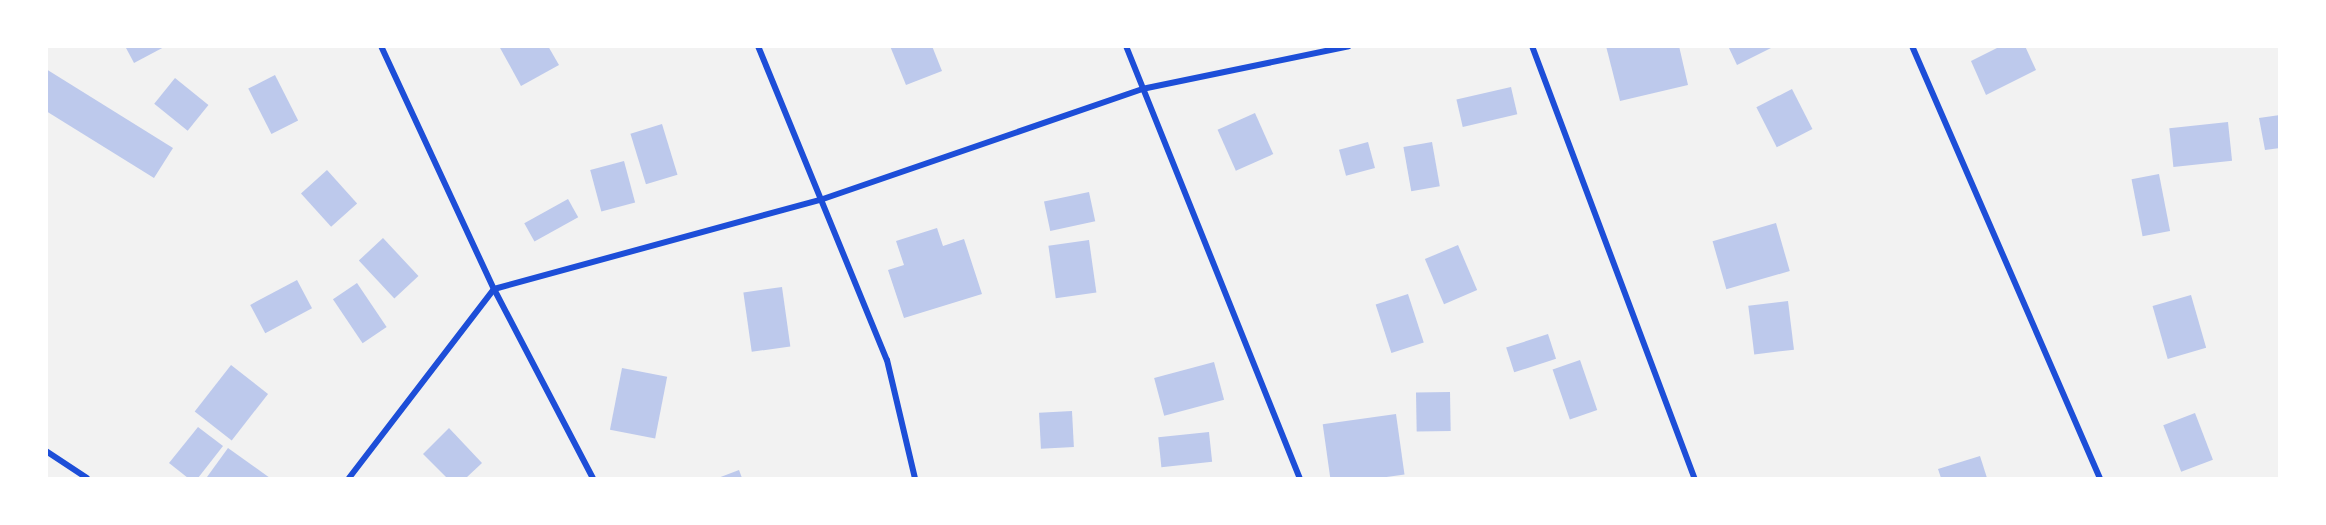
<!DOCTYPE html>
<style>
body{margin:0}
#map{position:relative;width:2326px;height:525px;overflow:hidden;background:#f2f2f2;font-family:"Open Sans",sans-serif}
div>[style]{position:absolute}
.building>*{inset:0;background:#bdc9ec;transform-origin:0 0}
.minor>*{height:6px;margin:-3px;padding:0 3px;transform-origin:3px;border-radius:3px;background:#1d4ed8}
span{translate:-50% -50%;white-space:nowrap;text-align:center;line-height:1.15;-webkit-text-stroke:6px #fff;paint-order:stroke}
.frame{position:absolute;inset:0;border:48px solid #fff;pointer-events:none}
</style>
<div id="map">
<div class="building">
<div style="clip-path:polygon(125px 46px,166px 46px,134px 63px)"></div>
<div style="clip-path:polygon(499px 46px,548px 46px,559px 65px,521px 86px)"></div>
<div style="clip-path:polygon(890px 46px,932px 46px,942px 71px,906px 85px)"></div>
<div style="clip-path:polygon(1606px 46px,1679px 46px,1688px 85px,1620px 101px)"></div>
<div style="clip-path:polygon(1728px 46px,1775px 46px,1737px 65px)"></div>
<div style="clip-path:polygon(2001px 46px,2025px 46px,2036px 70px,1986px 95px,1971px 61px)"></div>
<div style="clip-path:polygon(46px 69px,173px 148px,154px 178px,46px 111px)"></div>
<div style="left:275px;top:75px;width:51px;height:30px;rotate:63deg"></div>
<div style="left:175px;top:78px;width:43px;height:33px;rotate:39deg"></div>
<div style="left:1511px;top:87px;width:28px;height:56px;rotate:77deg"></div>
<div style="left:1792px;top:89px;width:45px;height:40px;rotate:63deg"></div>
<div style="left:1255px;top:113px;width:45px;height:41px;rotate:66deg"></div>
<div style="clip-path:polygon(2280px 115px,2280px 148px,2265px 150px,2259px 118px)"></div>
<div style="left:2228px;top:122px;width:39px;height:59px;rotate:84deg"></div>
<div style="left:662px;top:124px;width:53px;height:33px;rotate:73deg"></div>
<div style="left:1368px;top:142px;width:27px;height:30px;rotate:75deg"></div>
<div style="left:1432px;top:142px;width:45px;height:29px;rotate:80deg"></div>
<div style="left:624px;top:161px;width:43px;height:35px;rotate:75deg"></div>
<div style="left:327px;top:170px;width:45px;height:35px;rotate:48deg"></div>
<div style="left:2159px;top:174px;width:58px;height:28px;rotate:79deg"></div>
<div style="left:1089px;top:192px;width:30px;height:46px;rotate:78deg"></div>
<div style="left:568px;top:199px;width:21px;height:50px;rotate:61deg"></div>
<div style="left:1776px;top:223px;width:50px;height:66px;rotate:74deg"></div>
<div style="clip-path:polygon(937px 228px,943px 246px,964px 239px,982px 294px,904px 318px,888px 270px,904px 265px,896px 241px)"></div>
<div style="left:383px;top:238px;width:52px;height:33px;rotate:47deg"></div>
<div style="left:1089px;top:240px;width:53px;height:41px;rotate:82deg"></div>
<div style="left:1458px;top:245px;width:49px;height:36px;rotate:67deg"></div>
<div style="left:297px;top:280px;width:32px;height:53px;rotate:62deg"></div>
<div style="left:357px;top:283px;width:53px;height:29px;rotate:56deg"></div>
<div style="left:782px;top:287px;width:60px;height:39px;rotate:82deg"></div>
<div style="left:1408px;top:294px;width:51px;height:34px;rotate:72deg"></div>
<div style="left:2191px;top:295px;width:55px;height:40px;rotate:74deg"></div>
<div style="left:1788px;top:301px;width:49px;height:40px;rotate:83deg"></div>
<div style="left:1548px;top:334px;width:26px;height:44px;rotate:72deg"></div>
<div style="left:1580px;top:360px;width:53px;height:29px;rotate:71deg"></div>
<div style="left:1214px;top:362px;width:39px;height:62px;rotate:75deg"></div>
<div style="left:231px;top:365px;width:47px;height:59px;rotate:38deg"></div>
<div style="left:622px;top:368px;width:46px;height:63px;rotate:11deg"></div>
<div style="left:1450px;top:392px;width:39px;height:34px;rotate:89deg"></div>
<div style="left:1072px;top:411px;width:36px;height:33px;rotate:87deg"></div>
<div style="left:2195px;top:413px;width:50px;height:34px;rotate:69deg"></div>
<div style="left:1396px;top:414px;width:61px;height:74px;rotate:82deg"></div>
<div style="clip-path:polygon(198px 427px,223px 446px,198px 478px,188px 478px,169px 463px)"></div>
<div style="clip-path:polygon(449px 428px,482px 463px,466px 478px,447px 478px,423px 454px)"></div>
<div style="left:1209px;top:432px;width:30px;height:51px;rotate:84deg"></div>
<div style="clip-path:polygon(228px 448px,270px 478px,210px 478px,207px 477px)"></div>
<div style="clip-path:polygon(1980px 456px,1987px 478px,1941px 478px,1938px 469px)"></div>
<div style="clip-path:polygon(739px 470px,742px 478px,718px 478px)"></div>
</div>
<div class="minor">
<div style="left:381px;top:46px;width:268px;rotate:65.1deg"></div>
<div style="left:494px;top:289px;width:213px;rotate:62.4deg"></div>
<div style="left:758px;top:46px;width:339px;rotate:67.7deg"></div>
<div style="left:887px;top:360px;width:121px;rotate:76.7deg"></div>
<div style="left:1126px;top:46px;width:466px;rotate:68.1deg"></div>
<div style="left:1532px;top:46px;width:461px;rotate:69.4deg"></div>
<div style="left:1912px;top:46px;width:471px;rotate:66.5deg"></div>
<div style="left:46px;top:451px;width:49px;rotate:33.4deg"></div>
<div style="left:349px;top:478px;width:238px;rotate:-52.5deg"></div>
<div style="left:494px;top:289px;width:338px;rotate:-15.3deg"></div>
<div style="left:820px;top:200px;width:341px;rotate:-19deg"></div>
<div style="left:1142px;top:89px;width:211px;rotate:-11.7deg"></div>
</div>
<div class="frame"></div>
</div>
